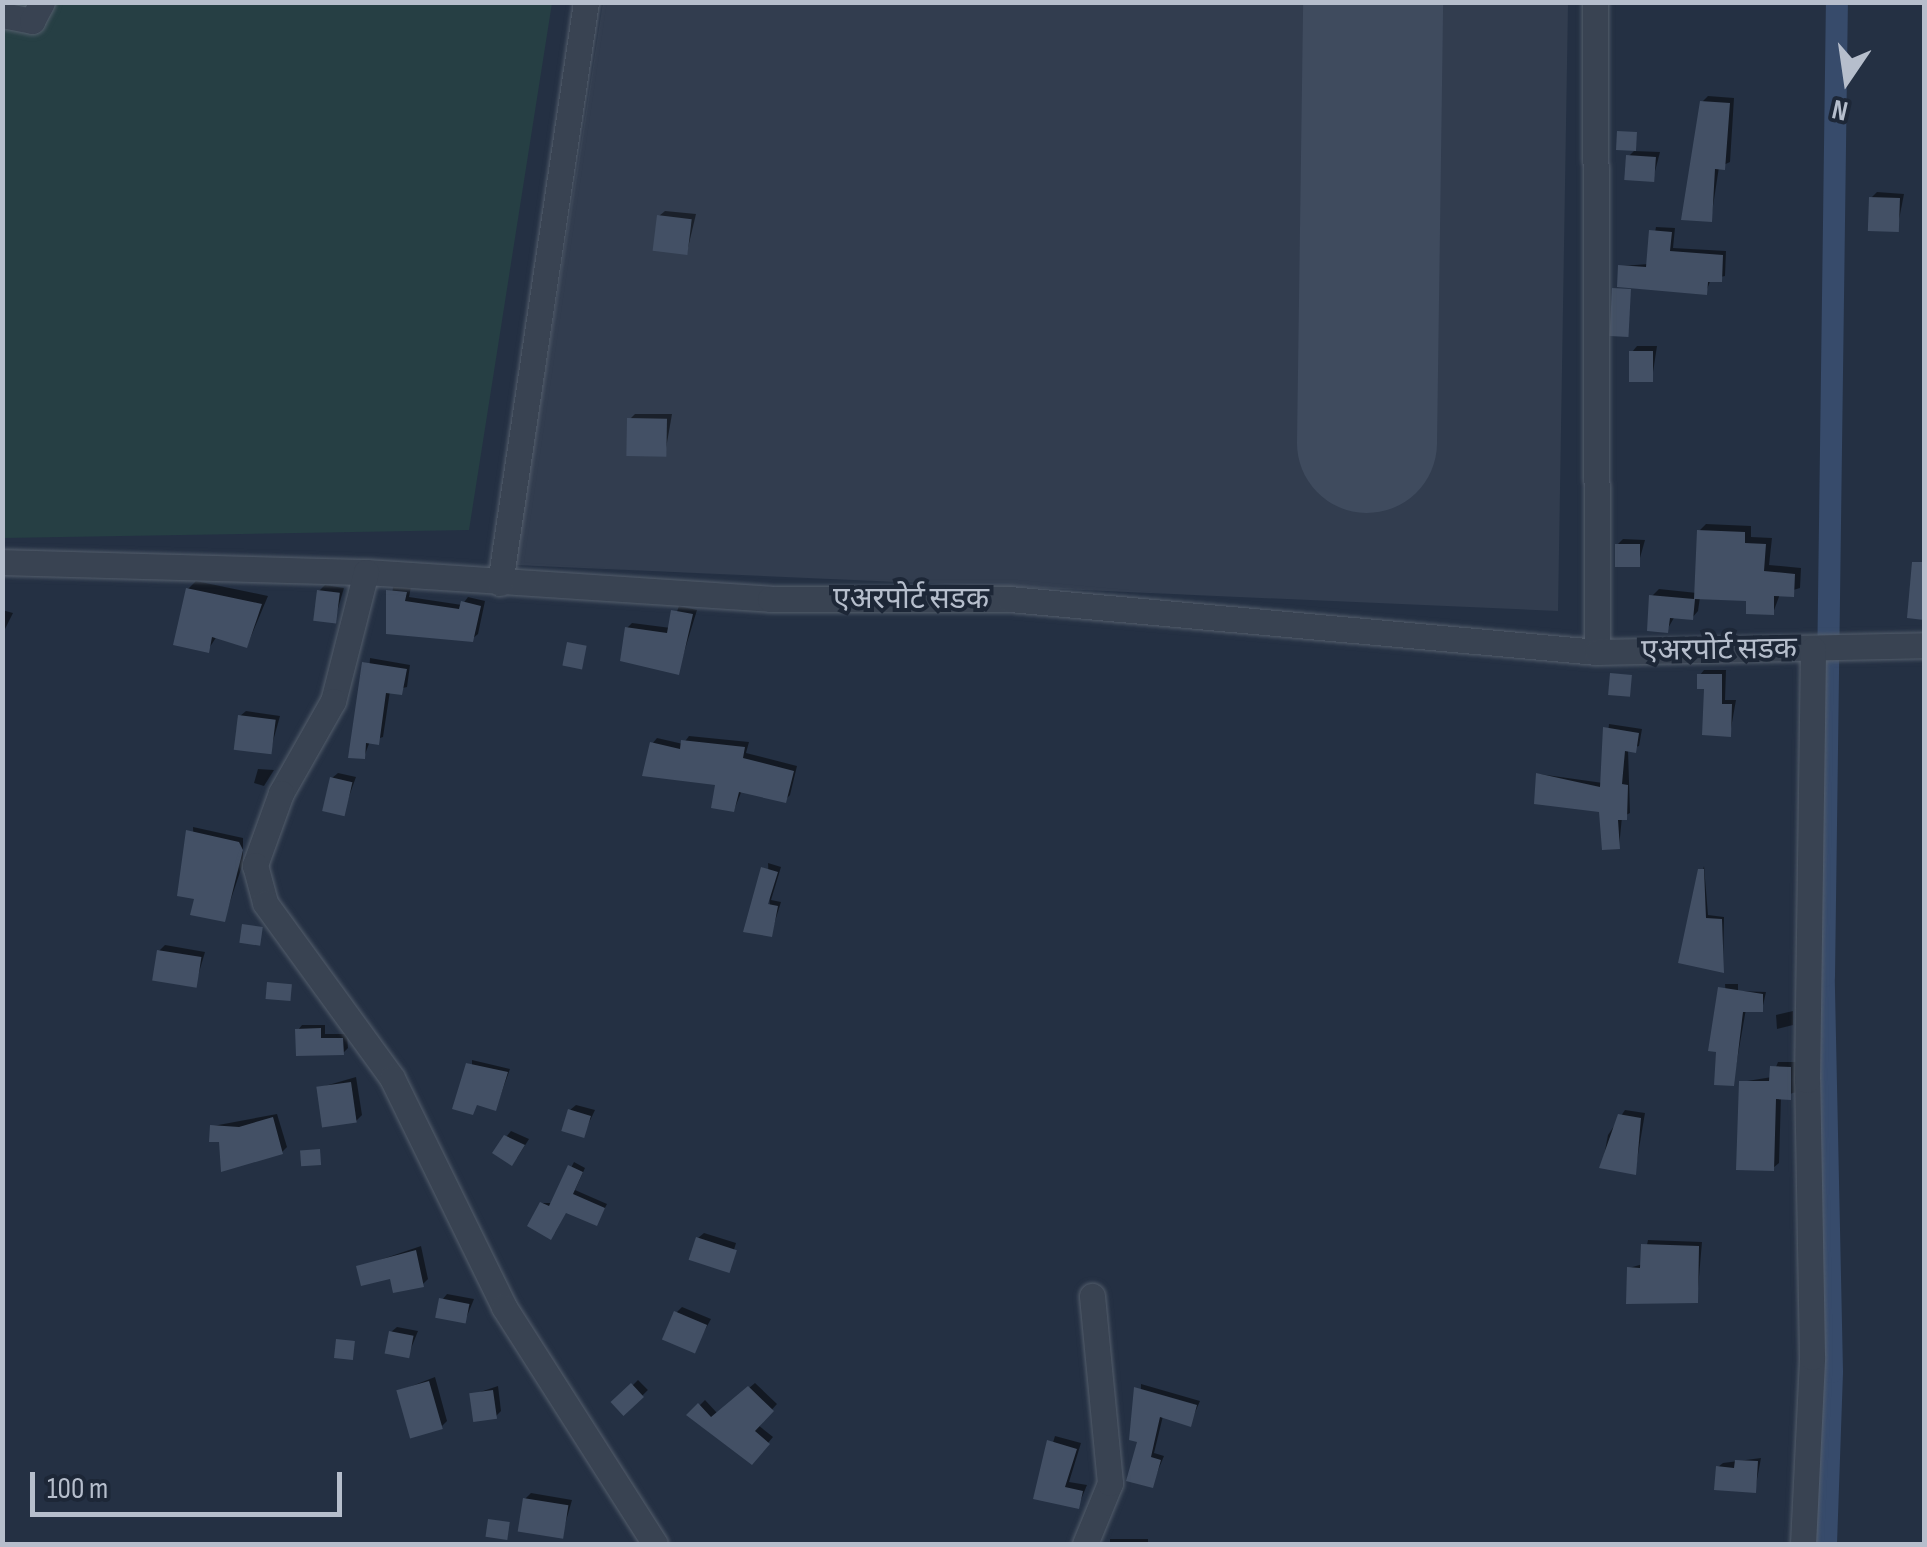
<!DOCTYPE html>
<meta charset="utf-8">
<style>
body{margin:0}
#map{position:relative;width:1927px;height:1547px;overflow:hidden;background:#243043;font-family:"Sofia Sans Condensed","Noto Sans Devanagari",sans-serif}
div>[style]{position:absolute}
.airport>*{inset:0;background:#323d4f}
.green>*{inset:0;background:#263f44}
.shadow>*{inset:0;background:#0007;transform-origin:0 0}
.canal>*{height:22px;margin:-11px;padding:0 11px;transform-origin:11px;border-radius:11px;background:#374b6b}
.runway>*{height:140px;margin:-70px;padding:0 70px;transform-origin:70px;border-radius:70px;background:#3f4b5e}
.building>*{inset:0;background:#435065;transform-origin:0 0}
.roads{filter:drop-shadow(0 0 2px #545e6c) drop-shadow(0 0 2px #545e6c)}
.minor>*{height:25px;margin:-12.5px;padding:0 12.5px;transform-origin:12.5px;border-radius:12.5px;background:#394352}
span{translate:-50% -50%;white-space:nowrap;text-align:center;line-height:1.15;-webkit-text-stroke:8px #1d2737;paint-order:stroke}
.street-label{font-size:30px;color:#b6becc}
.frame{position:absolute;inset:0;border:5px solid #b6becc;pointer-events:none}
.north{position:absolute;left:1797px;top:30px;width:100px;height:100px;-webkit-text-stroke:8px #1d2737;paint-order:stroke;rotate:193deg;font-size:28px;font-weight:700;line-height:40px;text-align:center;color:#b6becc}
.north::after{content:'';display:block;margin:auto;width:35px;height:45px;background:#b6becc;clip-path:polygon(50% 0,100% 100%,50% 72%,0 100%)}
.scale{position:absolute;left:30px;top:1472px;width:312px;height:45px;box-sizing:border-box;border:5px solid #b6becc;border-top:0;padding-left:12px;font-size:30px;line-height:35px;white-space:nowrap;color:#b6becc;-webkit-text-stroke:8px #1d2737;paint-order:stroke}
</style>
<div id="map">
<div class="airport">
<div style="clip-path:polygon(603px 3px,1568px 3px,1558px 611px,515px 565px)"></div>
</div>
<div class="green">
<div style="clip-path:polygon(2px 3px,552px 3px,469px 530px,3px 538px)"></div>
</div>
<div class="shadow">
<div style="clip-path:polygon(1708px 96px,1734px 98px,1730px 162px,1719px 167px,1711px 219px,1702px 102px)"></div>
<div style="clip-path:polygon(1634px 151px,1660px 152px,1653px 179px,1629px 156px)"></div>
<div style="clip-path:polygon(1877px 192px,1904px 194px,1897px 230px,1871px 198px)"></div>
<div style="clip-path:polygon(665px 211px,696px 214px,687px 252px,659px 216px)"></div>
<div style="clip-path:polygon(1656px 227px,1675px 228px,1673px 248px,1726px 251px,1725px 276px,1711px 279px,1706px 292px,1621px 266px,1649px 264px)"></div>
<div style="clip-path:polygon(1637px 346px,1657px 346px,1652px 379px,1632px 352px)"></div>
<div style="clip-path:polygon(635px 414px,672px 414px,665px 454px,630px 419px)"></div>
<div style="clip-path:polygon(1706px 524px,1751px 526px,1751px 537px,1772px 538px,1769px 565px,1801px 568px,1800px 588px,1780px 594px,1773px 613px,1749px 599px,1700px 597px,1698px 611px,1692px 618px,1675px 616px,1667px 630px,1652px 596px,1659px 589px,1697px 593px,1699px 531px)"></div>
<div style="clip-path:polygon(1623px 539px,1645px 540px,1638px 565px,1617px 545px)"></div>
<div style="clip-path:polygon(196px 581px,268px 596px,247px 646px,217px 636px,208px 650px,188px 589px)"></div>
<div style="clip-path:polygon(325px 585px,344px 588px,334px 622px,319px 591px)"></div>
<div style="clip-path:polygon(393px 586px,411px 587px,409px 597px,462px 605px,468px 597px,485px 601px,478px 634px,472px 639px,389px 632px)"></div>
<div style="clip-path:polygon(679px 606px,697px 610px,678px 672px,627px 628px,632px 623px,671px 628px)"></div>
<div style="clip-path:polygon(2px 610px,13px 613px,2px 635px)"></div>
<div style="clip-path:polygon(370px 658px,410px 665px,407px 687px,390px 691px,383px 737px,370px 741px,364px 757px)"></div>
<div style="clip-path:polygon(1704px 670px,1726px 670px,1725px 700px,1736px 700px,1730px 734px,1700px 675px)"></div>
<div style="clip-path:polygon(246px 711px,280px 716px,270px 752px,240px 716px)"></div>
<div style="clip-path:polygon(1609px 724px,1642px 729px,1639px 746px,1628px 749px,1630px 813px,1622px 817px,1619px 847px,1602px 809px,1539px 774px,1603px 783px)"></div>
<div style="clip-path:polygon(689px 736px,749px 742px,746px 753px,797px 766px,790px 795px,785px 800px,742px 790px,734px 810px,718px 783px,652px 744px,657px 738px,683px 744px)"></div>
<div style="clip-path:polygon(258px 769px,274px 770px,264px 786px,254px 783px)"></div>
<div style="clip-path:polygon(338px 773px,356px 777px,343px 813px,332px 778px)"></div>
<div style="clip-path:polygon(193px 827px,243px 838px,243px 863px,224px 920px,196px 898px)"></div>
<div style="clip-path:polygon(768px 863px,781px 867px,771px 900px,781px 902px,771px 934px)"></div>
<div style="clip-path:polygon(1704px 866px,1708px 915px,1724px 917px,1723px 970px,1681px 961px)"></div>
<div style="clip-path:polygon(165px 945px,205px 952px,195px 986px,159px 951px)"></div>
<div style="clip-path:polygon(1725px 984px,1738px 984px,1738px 991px,1766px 992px,1762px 1010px,1746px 1009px,1733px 1083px)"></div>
<div style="clip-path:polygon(1793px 1011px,1793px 1025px,1777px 1029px,1776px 1015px)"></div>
<div style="clip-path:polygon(302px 1025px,325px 1025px,325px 1034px,347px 1034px,348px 1048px,343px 1053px,298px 1030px)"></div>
<div style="clip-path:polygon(472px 1060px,510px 1069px,496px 1108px,478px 1102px,472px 1112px)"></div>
<div style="clip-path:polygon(1778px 1062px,1796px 1062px,1796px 1092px,1781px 1097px,1779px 1163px,1773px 1168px,1741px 1082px,1772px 1077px)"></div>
<div style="clip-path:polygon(356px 1077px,362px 1115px,356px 1121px,318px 1088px)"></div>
<div style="clip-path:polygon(576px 1105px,595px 1110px,584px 1133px,570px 1110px)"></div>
<div style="clip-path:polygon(1625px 1110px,1645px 1113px,1635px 1172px,1602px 1166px,1608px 1135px)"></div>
<div style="clip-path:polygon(277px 1114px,287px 1147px,282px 1152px,222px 1140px,213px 1126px)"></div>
<div style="clip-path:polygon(511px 1131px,529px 1139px,517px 1158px,506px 1137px)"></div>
<div style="clip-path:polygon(574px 1162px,585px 1168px,575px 1190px,607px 1204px,597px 1223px,567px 1210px,555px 1233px,542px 1203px,553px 1203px)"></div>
<div style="clip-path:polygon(704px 1233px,736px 1243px,728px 1270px,698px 1238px)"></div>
<div style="clip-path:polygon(1648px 1240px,1702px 1242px,1697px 1300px,1629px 1268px,1643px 1264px)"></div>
<div style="clip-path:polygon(421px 1246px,428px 1279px,422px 1285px,359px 1267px)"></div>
<div style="clip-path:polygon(447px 1294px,474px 1299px,465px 1321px,442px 1300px)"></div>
<div style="clip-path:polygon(682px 1307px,711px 1319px,694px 1350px,677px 1312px)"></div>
<div style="clip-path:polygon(397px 1327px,418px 1331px,408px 1356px,391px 1332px)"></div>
<div style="clip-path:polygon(435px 1377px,447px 1421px,442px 1426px,399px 1391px)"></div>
<div style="left:638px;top:1380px;width:14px;height:32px;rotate:45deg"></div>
<div style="clip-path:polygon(755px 1383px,777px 1404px,758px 1425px,773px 1437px,752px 1462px,690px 1415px,705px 1400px,718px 1414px)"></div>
<div style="clip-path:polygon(1141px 1384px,1200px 1401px,1190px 1424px,1163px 1416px,1154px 1453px,1164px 1456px,1152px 1485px,1140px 1440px)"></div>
<div style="clip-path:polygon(498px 1386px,501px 1411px,496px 1416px,471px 1395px)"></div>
<div style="clip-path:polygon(1055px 1436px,1081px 1443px,1069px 1482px,1087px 1485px,1078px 1507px,1036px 1497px)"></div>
<div style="clip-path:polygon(1761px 1458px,1755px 1490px,1718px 1467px,1723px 1463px)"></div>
<div style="clip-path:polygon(531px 1493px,572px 1500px,562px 1535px,525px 1499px)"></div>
<div style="left:1110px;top:1539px;width:38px;height:7px"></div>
</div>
<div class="canal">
<div style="left:1826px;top:1544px;width:172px;rotate:-88deg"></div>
<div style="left:1832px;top:1372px;width:396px;rotate:-91.2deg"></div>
<div style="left:1824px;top:976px;width:974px;rotate:-89.24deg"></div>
</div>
<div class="runway">
<div style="left:1367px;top:443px;width:441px;rotate:-89.2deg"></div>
</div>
<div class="building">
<div style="clip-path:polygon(1700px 101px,1730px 103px,1725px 170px,1715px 169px,1712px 222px,1681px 220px)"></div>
<div style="left:1617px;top:131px;width:20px;height:19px;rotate:3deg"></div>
<div style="left:1626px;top:155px;width:30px;height:25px;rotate:4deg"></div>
<div style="left:1869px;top:197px;width:31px;height:34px;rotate:2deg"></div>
<div style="left:657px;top:215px;width:35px;height:36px;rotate:7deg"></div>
<div style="clip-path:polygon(1649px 230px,1672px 232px,1670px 251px,1723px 255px,1722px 282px,1708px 282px,1707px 295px,1617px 287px,1618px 265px,1646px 267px)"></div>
<div style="left:1612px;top:288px;width:19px;height:48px;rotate:3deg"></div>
<div style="left:1629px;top:351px;width:24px;height:31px"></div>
<div style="left:627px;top:418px;width:40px;height:38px;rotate:1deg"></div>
<div style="clip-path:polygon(1697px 530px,1745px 532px,1745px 543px,1766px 544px,1764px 571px,1795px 574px,1794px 597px,1774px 596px,1774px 615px,1746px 614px,1746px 601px,1695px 599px,1693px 620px,1670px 618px,1668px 633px,1647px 631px,1649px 595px,1694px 599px)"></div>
<div style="left:1615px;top:544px;width:25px;height:23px"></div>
<div style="clip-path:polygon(1912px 562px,1924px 562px,1924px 620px,1907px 618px)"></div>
<div style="clip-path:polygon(186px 588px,262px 604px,247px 648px,212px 637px,209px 653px,173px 645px)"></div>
<div style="left:317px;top:590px;width:23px;height:31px;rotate:7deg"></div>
<div style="clip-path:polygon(386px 590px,407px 592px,405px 601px,459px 609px,461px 601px,481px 606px,473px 642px,386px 634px)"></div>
<div style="clip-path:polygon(671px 610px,693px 614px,679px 675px,620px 661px,625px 627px,667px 633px)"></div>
<div style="left:567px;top:642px;width:20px;height:24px;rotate:11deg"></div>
<div style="clip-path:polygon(362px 662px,407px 669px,402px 695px,386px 693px,379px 745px,366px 743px,365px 759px,348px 758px)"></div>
<div style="left:1610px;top:673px;width:22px;height:22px;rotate:5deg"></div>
<div style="clip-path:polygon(1697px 674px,1722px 674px,1722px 704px,1732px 704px,1731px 737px,1702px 735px,1704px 689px,1697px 689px)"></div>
<div style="left:238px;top:715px;width:38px;height:35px;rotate:7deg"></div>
<div style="clip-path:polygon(1603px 727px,1639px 733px,1636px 753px,1625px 751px,1622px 784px,1628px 785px,1627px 820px,1618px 820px,1620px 849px,1602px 850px,1599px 812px,1534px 804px,1536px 773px,1600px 787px)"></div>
<div style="clip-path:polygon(681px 740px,745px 747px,743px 758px,794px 771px,786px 803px,739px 792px,734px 812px,711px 808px,715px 785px,642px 776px,650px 742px,680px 749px)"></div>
<div style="left:330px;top:777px;width:23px;height:35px;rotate:13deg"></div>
<div style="clip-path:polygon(186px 830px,239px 842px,243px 850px,225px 922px,190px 915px,194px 899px,177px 896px)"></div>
<div style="clip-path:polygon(761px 867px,778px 872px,768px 904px,778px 906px,772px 937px,743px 932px)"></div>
<div style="clip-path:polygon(1698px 869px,1704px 869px,1706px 918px,1722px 919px,1724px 973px,1678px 963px)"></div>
<div style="left:242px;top:924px;width:21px;height:19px;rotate:8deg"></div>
<div style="left:157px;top:950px;width:45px;height:31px;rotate:9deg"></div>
<div style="left:267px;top:982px;width:25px;height:17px;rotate:5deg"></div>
<div style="clip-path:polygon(1718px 987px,1763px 994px,1763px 1012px,1743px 1012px,1734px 1086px,1714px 1085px,1716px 1052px,1708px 1051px)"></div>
<div style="clip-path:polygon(321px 1028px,321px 1038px,343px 1038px,344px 1055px,296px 1056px,295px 1029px)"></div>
<div style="clip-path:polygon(466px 1063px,508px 1072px,496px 1111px,477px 1105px,473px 1115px,452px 1109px)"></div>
<div style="clip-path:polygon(1770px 1066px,1791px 1067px,1791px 1100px,1776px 1099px,1774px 1171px,1736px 1170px,1739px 1081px,1769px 1081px)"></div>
<div style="left:351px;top:1082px;width:41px;height:35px;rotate:82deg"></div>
<div style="left:568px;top:1109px;width:24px;height:23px;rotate:17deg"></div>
<div style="clip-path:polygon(1618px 1114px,1641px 1118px,1636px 1175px,1599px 1168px)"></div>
<div style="clip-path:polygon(273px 1117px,283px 1154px,221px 1172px,219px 1142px,209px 1142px,210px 1125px,239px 1127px)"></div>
<div style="clip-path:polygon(504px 1135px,525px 1145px,512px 1166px,492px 1153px)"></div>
<div style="left:320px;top:1149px;width:16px;height:20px;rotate:86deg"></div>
<div style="clip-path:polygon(568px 1165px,583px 1172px,573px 1194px,605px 1208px,597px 1226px,566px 1213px,551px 1240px,527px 1226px,540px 1202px,549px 1206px)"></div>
<div style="left:696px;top:1237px;width:43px;height:24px;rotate:18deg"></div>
<div style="clip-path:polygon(1641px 1244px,1699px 1246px,1698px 1303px,1626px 1304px,1627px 1267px,1640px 1268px)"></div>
<div style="clip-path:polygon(416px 1250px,424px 1287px,393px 1293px,390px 1279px,361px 1286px,356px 1266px)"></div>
<div style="left:439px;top:1298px;width:31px;height:20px;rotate:11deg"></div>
<div style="left:674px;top:1311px;width:36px;height:31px;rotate:23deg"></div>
<div style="left:389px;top:1331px;width:25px;height:23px;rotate:11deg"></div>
<div style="left:336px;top:1339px;width:19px;height:19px;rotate:6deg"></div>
<div style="left:429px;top:1381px;width:50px;height:34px;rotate:74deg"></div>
<div style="left:631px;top:1383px;width:19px;height:28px;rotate:47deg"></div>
<div style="clip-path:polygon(748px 1386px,774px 1411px,755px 1431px,770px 1444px,752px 1465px,686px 1415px,698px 1403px,711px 1417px)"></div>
<div style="clip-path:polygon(1134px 1387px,1197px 1405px,1191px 1427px,1160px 1417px,1151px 1457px,1161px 1460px,1153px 1488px,1126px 1481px,1137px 1442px,1129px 1440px)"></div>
<div style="left:493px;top:1390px;width:29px;height:24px;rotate:82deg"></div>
<div style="clip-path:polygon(1047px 1440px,1077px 1449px,1065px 1487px,1083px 1491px,1079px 1509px,1033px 1499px)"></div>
<div style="clip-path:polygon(1735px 1460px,1758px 1461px,1756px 1493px,1714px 1490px,1716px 1466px,1734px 1468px)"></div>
<div style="left:523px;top:1498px;width:46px;height:34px;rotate:9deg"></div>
<div style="left:488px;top:1519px;width:22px;height:18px;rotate:8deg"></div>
</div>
<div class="roads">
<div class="minor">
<div style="left:1595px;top:2px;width:650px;rotate:89.82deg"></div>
<div style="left:2px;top:15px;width:31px;rotate:11deg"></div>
<div style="left:32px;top:21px;width:21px;rotate:-62deg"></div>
<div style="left:2px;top:562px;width:364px;rotate:1.6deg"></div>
<div style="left:366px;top:572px;width:405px;rotate:3.8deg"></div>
<div style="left:770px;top:599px;width:239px"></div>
<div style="left:1009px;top:599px;width:590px;rotate:5.15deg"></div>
<div style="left:1597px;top:652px;width:327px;rotate:-1.2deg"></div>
<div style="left:366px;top:572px;width:133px;rotate:104.3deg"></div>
<div style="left:333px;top:701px;width:106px;rotate:119.5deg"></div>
<div style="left:281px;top:793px;width:77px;rotate:109.9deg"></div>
<div style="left:255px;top:865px;width:39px;rotate:75deg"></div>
<div style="left:265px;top:903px;width:216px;rotate:54deg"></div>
<div style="left:392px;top:1078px;width:255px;rotate:63.9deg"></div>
<div style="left:504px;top:1307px;width:281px;rotate:57.5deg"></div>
<div style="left:500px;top:583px;width:587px;rotate:-81.58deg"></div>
<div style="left:1085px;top:1544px;width:66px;rotate:-67.7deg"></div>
<div style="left:1110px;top:1483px;width:188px;rotate:-95.5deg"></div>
<div style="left:1803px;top:1544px;width:187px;rotate:-87.2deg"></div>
<div style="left:1812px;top:1357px;width:277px;rotate:-91deg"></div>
<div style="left:1807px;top:1080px;width:431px;rotate:-89.2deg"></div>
</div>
</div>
<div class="street-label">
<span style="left:911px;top:599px">एअरपोर्ट सडक</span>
<span style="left:1719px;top:650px;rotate:-1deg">एअरपोर्ट सडक</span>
</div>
<div class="frame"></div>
<div class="north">N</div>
<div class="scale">100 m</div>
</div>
